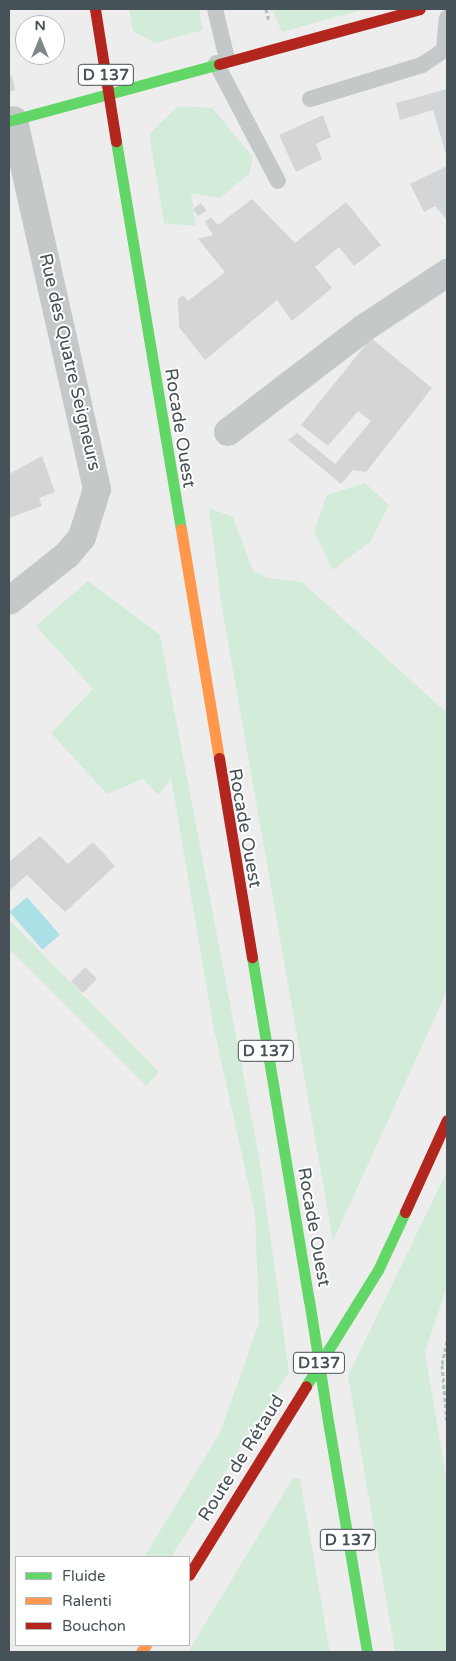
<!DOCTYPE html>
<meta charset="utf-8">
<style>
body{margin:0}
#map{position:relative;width:456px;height:1661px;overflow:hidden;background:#eeeded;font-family:"Varela Round",sans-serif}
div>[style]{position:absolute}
.green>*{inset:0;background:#d3ebd9}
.water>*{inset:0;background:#abe0e6;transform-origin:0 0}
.building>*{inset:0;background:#d4d5d6;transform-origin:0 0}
.path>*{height:3px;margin-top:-1.5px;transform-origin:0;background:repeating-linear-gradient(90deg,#b4bfbb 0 4px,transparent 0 6.5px)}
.lane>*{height:16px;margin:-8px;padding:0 8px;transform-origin:8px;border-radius:8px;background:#c4c8c9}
.street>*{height:28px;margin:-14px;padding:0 14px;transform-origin:14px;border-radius:14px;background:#c4c8c9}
.fast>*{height:11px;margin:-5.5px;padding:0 5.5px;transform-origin:5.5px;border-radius:5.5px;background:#63d668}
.slow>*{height:11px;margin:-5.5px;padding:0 5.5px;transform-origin:5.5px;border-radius:5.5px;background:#ff974d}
.jam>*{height:11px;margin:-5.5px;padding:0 5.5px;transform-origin:5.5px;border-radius:5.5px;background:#b3261e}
.fast-bridge>*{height:11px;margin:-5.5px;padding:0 5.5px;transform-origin:5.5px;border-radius:5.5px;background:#63d668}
.jam-bridge>*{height:11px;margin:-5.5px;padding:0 5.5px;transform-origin:5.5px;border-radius:5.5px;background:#b3261e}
span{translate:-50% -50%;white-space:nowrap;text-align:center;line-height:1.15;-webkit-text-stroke:4px #fff;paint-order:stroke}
.shield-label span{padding:1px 4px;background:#fff;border:1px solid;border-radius:4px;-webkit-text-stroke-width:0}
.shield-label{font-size:16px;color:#465158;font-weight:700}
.street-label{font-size:18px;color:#465158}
.frame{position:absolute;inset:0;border:10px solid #465158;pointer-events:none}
.legend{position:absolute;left:15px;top:1556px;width:175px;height:90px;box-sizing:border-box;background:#fff;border:1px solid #b5b9bc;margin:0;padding:6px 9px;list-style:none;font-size:15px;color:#465158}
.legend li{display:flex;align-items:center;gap:10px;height:25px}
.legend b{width:25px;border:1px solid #b5b9bc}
.north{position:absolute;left:15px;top:15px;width:50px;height:50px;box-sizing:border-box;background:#fff;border:1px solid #b5b9bc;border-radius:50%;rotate:0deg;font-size:14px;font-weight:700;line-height:20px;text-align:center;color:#465158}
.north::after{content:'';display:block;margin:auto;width:18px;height:22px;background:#81888c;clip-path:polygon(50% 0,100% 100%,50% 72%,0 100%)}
</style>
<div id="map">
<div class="green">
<div style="clip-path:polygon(129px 9px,199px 9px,203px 30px,155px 43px,133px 31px)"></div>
<div style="clip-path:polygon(272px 9px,365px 9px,282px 32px)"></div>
<div style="clip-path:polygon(178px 106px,212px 108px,253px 157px,249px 174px,220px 198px,191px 193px,196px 226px,164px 223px,149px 134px)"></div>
<div style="clip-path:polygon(365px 483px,389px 505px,370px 542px,333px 570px,314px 531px,327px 495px)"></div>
<div style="clip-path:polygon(209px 508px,233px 517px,253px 571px,267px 578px,302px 582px,447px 713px,447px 991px,333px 1241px,221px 602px)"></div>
<div style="clip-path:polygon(88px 581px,160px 635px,260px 1162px,289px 1372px,171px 1557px,144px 1557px,220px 1433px,259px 1323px,255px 1214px,213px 1025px,171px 778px,158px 795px,143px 779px,107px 794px,51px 733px,93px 689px,36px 626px)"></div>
<div style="clip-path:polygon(9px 920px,159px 1072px,146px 1086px,9px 949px)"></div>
<div style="clip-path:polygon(447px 1171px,447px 1287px,425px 1352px,447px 1482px,447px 1652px,395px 1652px,348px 1376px)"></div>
<div style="clip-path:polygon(293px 1478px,300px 1479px,330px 1652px,188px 1652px)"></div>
</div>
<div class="water">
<div style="left:27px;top:897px;width:50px;height:23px;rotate:49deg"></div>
</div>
<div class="building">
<div style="clip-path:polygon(12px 76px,15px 90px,9px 92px,9px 77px)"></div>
<div style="clip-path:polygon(447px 89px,447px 158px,433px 110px,400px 120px,396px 103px)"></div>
<div style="clip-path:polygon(323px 115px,331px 137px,316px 144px,322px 159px,296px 172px,279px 135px)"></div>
<div style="clip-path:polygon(447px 166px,447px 220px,435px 206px,424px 212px,410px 184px)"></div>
<div style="clip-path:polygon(252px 199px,295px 243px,346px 202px,381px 245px,354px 266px,339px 247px,315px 267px,332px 288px,292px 321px,277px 300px,205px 360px,179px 327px,178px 299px,183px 295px,188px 301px,225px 272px,198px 239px,213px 235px,205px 222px,211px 217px,218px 225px)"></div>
<div style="left:201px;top:203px;width:9px;height:10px;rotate:54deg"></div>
<div style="clip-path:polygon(371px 338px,432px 388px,366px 472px,353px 470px,341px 484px,288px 440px,297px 433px,335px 464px,371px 421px,358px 411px,328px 446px,301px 425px)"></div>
<div style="clip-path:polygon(42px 456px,55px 492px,39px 498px,42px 506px,9px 518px,9px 474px)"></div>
<div style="clip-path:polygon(40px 836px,68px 864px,93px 842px,115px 866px,65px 912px,27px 875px,9px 891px,9px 862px)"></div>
<div style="left:85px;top:967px;width:17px;height:20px;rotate:45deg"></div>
</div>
<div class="path">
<div style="left:266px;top:9px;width:12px;rotate:76deg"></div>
<div style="left:447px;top:1341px;width:25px;rotate:102deg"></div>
<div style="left:442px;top:1365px;width:58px;rotate:85.1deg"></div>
</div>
<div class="lane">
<div style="left:215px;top:9px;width:51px;rotate:76.5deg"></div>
<div style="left:216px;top:63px;width:133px;rotate:62.3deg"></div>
<div style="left:310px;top:99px;width:117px;rotate:-16.9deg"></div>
<div style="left:422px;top:65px;width:27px;rotate:-34deg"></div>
<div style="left:444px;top:50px;width:32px;rotate:-85deg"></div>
</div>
<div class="street">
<div style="left:228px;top:432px;width:171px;rotate:-37.4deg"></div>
<div style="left:364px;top:328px;width:100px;rotate:-33.5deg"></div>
<div style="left:9px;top:601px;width:74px;rotate:-38.4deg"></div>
<div style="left:67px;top:555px;width:23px;rotate:-50deg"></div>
<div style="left:82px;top:537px;width:50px;rotate:-72.6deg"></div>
<div style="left:97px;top:489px;width:378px;rotate:-102.7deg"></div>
</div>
<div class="fast">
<div style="left:9px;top:121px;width:218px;rotate:-15.2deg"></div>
<div style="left:116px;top:141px;width:393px;rotate:80.5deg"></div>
<div style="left:252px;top:957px;width:348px;rotate:80.6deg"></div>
<div style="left:306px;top:1386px;width:137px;rotate:-58.2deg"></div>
<div style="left:378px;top:1270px;width:64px;rotate:-65deg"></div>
<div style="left:329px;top:1427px;width:228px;rotate:80.4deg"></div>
</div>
<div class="slow">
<div style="left:181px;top:529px;width:232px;rotate:80.6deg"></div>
<div style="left:141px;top:1652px;width:9px;rotate:-54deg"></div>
</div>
<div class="jam">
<div style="left:219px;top:64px;width:208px;rotate:-15.3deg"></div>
<div style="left:219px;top:758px;width:202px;rotate:80.6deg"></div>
<div style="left:405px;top:1212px;width:101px;rotate:-65.5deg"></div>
<div style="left:189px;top:1575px;width:222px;rotate:-58.2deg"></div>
</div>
<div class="fast-bridge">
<div style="left:309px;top:1300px;width:129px;rotate:81.1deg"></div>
</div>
<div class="jam-bridge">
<div style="left:95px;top:9px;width:134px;rotate:81deg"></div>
</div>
<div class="shield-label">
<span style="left:106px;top:75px">D 137</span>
<span style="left:266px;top:1051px">D 137</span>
<span style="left:319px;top:1363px">D137</span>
<span style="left:348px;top:1540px">D 137</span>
</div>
<div class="street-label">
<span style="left:70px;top:362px;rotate:77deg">Rue des Quatre Seigneurs</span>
<span style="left:180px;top:428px;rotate:81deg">Rocade Ouest</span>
<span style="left:245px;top:828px;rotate:80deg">Rocade Ouest</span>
<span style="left:314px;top:1227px;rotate:80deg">Rocade Ouest</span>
<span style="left:241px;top:1458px;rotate:-58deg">Route de Rétaud</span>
</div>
<div class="frame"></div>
<ul class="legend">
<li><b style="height:6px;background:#63d668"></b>Fluide</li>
<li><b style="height:6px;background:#ff974d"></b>Ralenti</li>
<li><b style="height:6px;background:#b3261e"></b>Bouchon</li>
</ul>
<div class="north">N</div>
</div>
